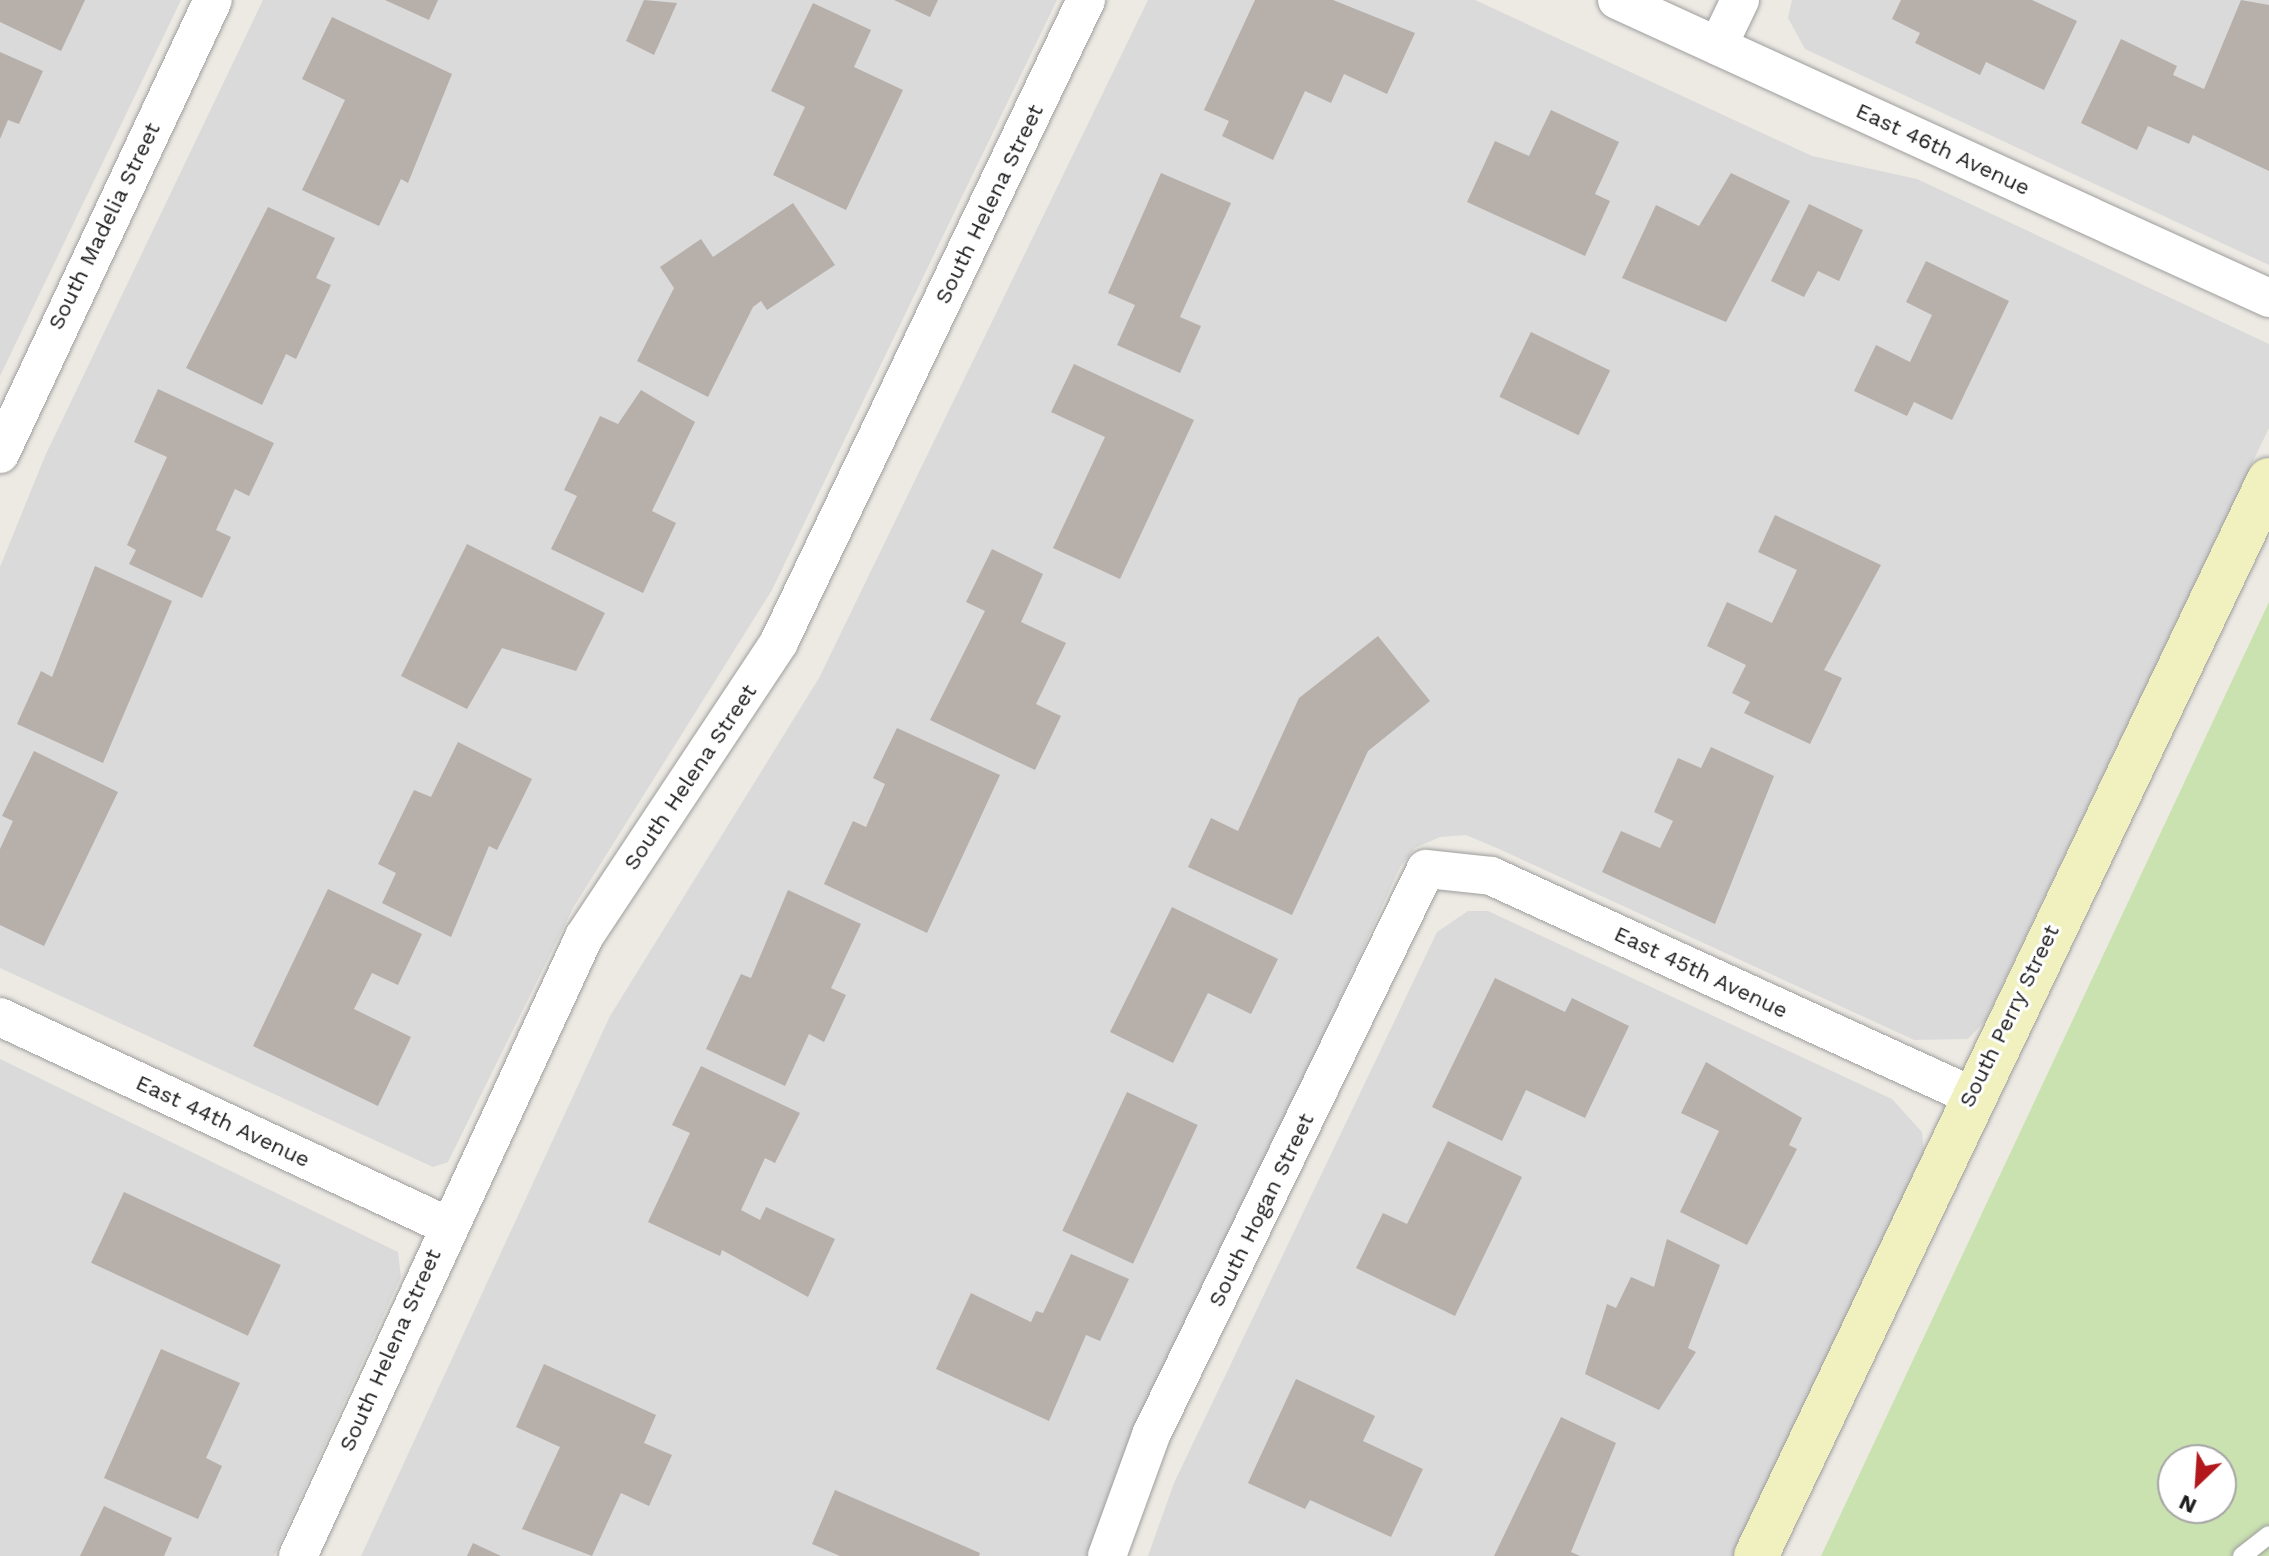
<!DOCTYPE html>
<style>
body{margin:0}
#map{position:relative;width:2269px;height:1556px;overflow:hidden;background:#edeae4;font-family:"Work Sans",sans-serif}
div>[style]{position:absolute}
.residential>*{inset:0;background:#dbdada}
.grass>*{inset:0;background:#cae1b0}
.building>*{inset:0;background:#b6afaa;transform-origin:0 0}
.roads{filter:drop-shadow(0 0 2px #9e9e9e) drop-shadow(0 0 2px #9e9e9e)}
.lane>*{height:18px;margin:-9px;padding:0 9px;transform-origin:9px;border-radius:9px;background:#fff}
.street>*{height:38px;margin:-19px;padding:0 19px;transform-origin:19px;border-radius:19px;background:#fff}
.secondary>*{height:44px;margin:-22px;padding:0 22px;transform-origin:22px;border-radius:22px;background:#f0f1be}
span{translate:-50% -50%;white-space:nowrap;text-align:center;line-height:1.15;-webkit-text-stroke:6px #fff;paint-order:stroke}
.street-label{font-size:22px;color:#1d1d1d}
.north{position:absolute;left:2157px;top:1444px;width:80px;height:80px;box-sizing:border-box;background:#fff;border:2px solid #a5a5a5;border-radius:50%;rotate:205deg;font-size:22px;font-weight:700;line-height:32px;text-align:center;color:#1d1d1d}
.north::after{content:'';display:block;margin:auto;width:28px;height:36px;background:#b3181c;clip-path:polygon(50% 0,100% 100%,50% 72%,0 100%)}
</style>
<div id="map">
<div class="residential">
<div style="clip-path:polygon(0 0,181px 0,0 376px)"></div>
<div style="clip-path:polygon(263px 0,1057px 0,772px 590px,573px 908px,448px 1162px,433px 1167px,0 968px,0 567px,45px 456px)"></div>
<div style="clip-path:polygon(1148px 0,1475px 0,1812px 156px,1917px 179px,2269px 344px,2269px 428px,1985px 1021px,1968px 1039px,1914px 1040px,1499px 849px,1466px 835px,1440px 837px,1415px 848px,1400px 867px,1088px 1556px,361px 1556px,610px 1016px,819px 678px)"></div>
<div style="clip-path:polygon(1792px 0,2269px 0,2269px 265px,1805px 49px,1788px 18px)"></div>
<div style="clip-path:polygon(1468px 911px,1488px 911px,1892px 1099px,1922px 1132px,1924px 1152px,1740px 1556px,1148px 1556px,1174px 1483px,1437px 932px)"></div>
<div style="clip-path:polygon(0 1059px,398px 1252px,401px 1277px,274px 1556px,0 1556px)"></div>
</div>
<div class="grass">
<div style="clip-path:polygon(evenodd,2269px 602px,2269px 1556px,1821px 1556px,2269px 602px,2173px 1460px,2221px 1460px,2221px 1508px,2173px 1508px,2173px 1460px)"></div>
</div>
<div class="building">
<div style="clip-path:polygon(0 0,85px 0,61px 51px,0 22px)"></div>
<div style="clip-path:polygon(385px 0,438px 0,429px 20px)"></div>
<div style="clip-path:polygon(644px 0,677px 3px,654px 55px,626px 41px)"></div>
<div style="clip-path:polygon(894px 0,938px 0,930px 17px)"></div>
<div style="clip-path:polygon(1255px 0,1333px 0,1415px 33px,1387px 94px,1344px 74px,1331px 103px,1305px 91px,1273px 160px,1222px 136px,1229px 121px,1204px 110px)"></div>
<div style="clip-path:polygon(1901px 0,2032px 0,2077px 21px,2044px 90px,1986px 62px,1980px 75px,1915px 43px,1920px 33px,1892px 19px)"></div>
<div style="clip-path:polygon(2241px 0,2269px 5px,2269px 171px,2193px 135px,2189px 144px,2148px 126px,2137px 150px,2081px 123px,2121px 39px,2177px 66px,2173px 75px,2204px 89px)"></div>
<div style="clip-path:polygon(813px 3px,871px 30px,854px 67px,903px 90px,846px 210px,773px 175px,805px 107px,771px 91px)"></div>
<div style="clip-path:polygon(332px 17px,452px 74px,408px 183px,401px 179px,379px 226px,302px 190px,345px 100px,302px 79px)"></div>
<div style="clip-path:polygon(0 52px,43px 71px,19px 124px,8px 120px,0 139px)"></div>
<div style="clip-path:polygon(1551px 110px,1619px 142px,1595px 194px,1610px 201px,1585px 256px,1467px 202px,1495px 141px,1529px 156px)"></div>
<div style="clip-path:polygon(1161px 173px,1231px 203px,1180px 317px,1201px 326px,1180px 373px,1117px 345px,1135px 305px,1108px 293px)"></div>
<div style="clip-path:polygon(1731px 173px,1790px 201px,1726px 322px,1622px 278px,1656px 205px,1699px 226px)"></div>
<div style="clip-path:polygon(793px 203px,835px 265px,767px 310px,761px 301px,753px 307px,708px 397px,637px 361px,674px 288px,660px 267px,701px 239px,713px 257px)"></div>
<div style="clip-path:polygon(1809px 204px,1863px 230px,1839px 281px,1818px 271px,1804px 297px,1771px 281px)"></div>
<div style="clip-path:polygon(268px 207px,335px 238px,316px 278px,331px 285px,296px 359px,286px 354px,262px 405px,186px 368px)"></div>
<div style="clip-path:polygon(1926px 261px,2009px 301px,1952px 420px,1914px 402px,1907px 416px,1854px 391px,1876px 345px,1910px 362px,1932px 315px,1906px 302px)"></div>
<div style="left:1531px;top:332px;width:88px;height:72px;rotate:26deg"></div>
<div style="clip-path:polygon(1074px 364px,1194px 420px,1120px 579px,1053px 548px,1105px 437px,1051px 412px)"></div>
<div style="clip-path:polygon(158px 389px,274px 443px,249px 496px,235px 489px,216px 530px,231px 537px,202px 598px,129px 564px,136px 550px,127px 545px,167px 457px,134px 442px)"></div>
<div style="clip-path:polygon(641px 390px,695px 422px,652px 511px,676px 523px,643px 593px,551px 549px,577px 496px,564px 490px,600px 416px,618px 424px)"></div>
<div style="clip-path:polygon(1775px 515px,1881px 565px,1824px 670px,1842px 678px,1810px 744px,1744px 713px,1750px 702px,1732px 693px,1746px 665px,1707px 646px,1727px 602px,1772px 623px,1797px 570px,1758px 552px)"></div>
<div style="clip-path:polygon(467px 544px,605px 613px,576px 671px,502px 648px,467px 709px,401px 676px)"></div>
<div style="clip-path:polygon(992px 549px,1043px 574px,1021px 622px,1066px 643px,1036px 704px,1061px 716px,1035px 770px,930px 720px,985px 611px,966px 602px)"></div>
<div style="clip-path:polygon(95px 566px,172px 601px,103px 763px,17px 724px,41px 671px,52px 677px)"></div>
<div style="clip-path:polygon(1378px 636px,1430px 701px,1368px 751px,1292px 915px,1188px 867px,1211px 818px,1238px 831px,1299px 698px)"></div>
<div style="clip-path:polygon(897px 728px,1000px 775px,927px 933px,824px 884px,853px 821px,866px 827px,885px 784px,873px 778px)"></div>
<div style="clip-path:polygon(458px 742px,532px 779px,497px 850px,489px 846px,451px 937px,382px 903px,396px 873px,378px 864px,414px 790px,431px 797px)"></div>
<div style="clip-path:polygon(1711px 747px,1774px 776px,1715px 924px,1602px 872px,1621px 831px,1660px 848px,1673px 821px,1654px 812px,1678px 758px,1701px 768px)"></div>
<div style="clip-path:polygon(34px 751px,118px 792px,44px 946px,0 925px,0 849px,13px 821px,2px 816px)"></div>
<div style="clip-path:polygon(328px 889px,422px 934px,398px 985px,372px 973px,354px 1009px,411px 1037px,378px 1106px,253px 1046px)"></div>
<div style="clip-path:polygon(788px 890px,861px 924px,831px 988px,846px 995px,824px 1042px,809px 1034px,785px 1086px,706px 1049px,741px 974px,751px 978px)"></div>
<div style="clip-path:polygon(1172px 907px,1278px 959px,1251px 1014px,1208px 993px,1173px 1063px,1110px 1032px)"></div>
<div style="clip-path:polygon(1495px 978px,1565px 1012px,1572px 998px,1629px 1026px,1585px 1118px,1526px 1090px,1502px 1141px,1432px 1107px)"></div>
<div style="clip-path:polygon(1706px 1062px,1802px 1118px,1789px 1145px,1797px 1149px,1747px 1245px,1680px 1212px,1719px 1131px,1681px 1113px)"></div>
<div style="clip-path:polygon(701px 1066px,800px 1113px,775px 1163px,765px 1158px,741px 1210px,760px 1220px,766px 1207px,835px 1239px,808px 1297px,722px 1250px,720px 1256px,648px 1222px,690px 1133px,672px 1125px)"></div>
<div style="left:1127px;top:1092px;width:78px;height:153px;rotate:25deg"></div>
<div style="clip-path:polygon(1448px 1141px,1522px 1177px,1455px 1316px,1356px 1268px,1383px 1213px,1407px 1224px)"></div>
<div style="left:124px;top:1192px;width:173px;height:78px;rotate:25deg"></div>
<div style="clip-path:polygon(1667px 1239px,1720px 1265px,1688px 1348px,1696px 1352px,1659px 1410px,1585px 1374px,1607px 1304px,1616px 1308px,1631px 1277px,1654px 1287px)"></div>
<div style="clip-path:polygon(1071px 1254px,1129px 1279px,1100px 1341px,1086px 1335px,1049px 1421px,936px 1369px,971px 1293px,1031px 1322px,1036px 1311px,1043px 1313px)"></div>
<div style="clip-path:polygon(161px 1349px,240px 1383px,206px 1458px,222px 1466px,198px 1519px,104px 1478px)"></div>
<div style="clip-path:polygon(544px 1364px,656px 1415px,644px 1443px,672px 1455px,649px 1506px,621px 1493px,592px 1556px,522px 1529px,560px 1447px,516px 1427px)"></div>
<div style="clip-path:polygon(1296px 1379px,1375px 1416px,1363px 1441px,1423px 1469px,1391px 1537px,1310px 1500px,1305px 1509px,1248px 1483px)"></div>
<div style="clip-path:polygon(1561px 1417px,1616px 1443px,1571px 1552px,1580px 1556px,1494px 1556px)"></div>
<div style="clip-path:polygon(835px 1490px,980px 1553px,979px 1556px,840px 1556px,812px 1544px)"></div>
<div style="clip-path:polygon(104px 1506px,172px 1538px,164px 1556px,80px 1556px)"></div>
<div style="clip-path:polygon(473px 1543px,501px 1556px,467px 1556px)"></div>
</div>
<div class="roads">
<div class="lane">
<div style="left:2242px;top:1556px;width:34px;rotate:-38deg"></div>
</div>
<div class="street">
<div style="left:1617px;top:0;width:717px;rotate:24.56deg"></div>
<div style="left:1718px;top:46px;width:51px;rotate:-64.4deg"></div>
<div style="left:0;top:454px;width:501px;rotate:-64.87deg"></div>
<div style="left:0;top:1017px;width:493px;rotate:25deg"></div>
<div style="left:298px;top:1556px;width:682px;rotate:-65.2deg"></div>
<div style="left:584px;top:937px;width:354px;rotate:-56.5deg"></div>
<div style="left:779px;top:642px;width:712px;rotate:-64.44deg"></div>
<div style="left:1107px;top:1556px;width:129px;rotate:-70deg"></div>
<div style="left:1151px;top:1435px;width:629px;rotate:-64.09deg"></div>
<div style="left:1426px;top:869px;width:65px;rotate:6.1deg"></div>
<div style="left:1491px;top:876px;width:527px;rotate:24.57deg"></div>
</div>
<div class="secondary">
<div style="left:1756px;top:1556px;width:1192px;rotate:-64.51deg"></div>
</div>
</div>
<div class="street-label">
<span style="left:1943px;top:149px;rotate:25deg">East 46th Avenue</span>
<span style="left:989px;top:204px;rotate:-64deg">South Helena Street</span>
<span style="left:104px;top:226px;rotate:-64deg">South Madelia Street</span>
<span style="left:690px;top:777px;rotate:-56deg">South Helena Street</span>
<span style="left:1701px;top:972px;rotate:25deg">East 45th Avenue</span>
<span style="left:2009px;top:1016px;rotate:-64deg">South Perry Street</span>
<span style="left:223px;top:1121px;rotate:25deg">East 44th Avenue</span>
<span style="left:1261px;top:1210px;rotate:-64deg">South Hogan Street</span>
<span style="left:390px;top:1350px;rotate:-66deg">South Helena Street</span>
</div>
<div class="north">N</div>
</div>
